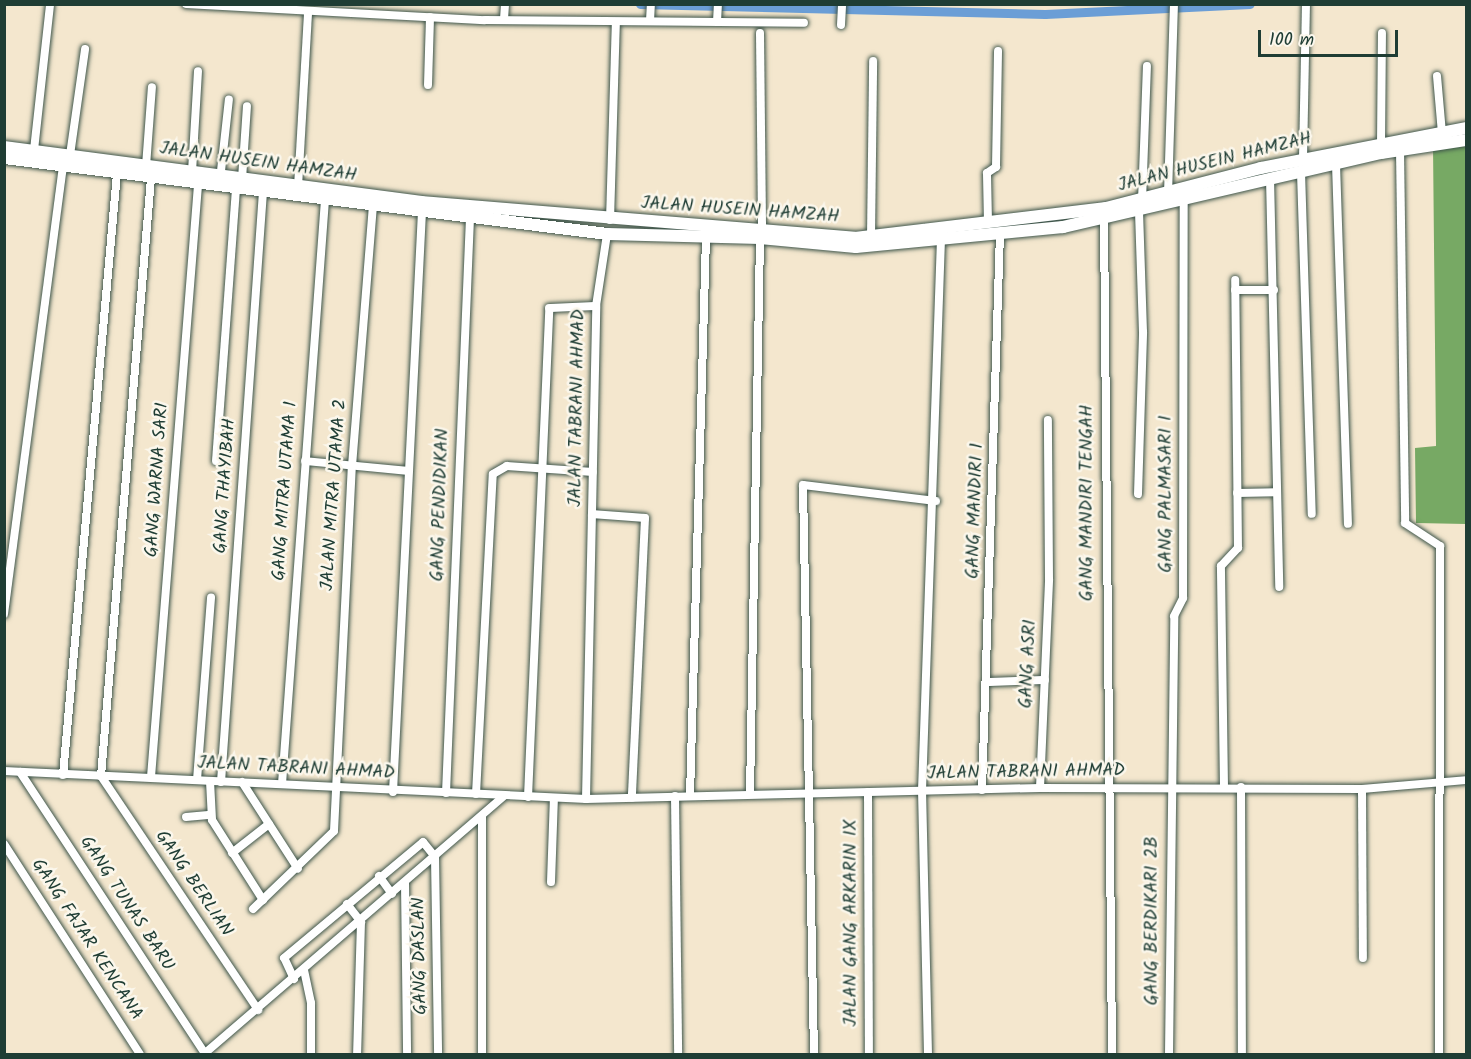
<!DOCTYPE html>
<style>
body{margin:0}
#map{position:relative;width:1471px;height:1059px;overflow:hidden;background:#f4e7ce;font-family:Kalam,sans-serif}
div>[style]{position:absolute}
.forest>*{inset:0;background:#77a964}
.canal>*{height:9px;margin:-4.5px;padding:0 4.5px;transform-origin:4.5px;border-radius:4.5px;background:#6b9ed6}
.roads{filter:drop-shadow(0 0 2px #3f564b) drop-shadow(0 0 2px #3f564b)}
.street>*{height:8px;margin:-4px;padding:0 4px;transform-origin:4px;border-radius:4px;background:#fff}
.secondary>*{height:12px;margin:-6px;padding:0 6px;transform-origin:6px;border-radius:6px;background:#fff}
span{translate:-50% -50%;white-space:nowrap;text-align:center;line-height:1.15;-webkit-text-stroke:5px #fbf7ec;paint-order:stroke}
.street-label{font-size:18px;color:#1f3d34}
.frame{position:absolute;inset:0;border:6px solid #1f3d34;pointer-events:none}
.scale{position:absolute;left:1258px;top:30px;width:140px;height:27px;box-sizing:border-box;border:3px solid #1f3d34;border-top:0;padding-left:8px;font-size:18px;line-height:21px;white-space:nowrap;color:#1f3d34;-webkit-text-stroke:4px #fbf7ec;paint-order:stroke}
</style>
<div id="map">
<div class="forest">
<div style="clip-path:polygon(1466px 141px,1466px 524px,1416px 523px,1415px 448px,1436px 446px,1433px 146px)"></div>
</div>
<div class="canal">
<div style="left:640px;top:4px;width:405px;rotate:1.4deg"></div>
<div style="left:1045px;top:14px;width:205px;rotate:-2.8deg"></div>
</div>
<div class="roads">
<div class="street">
<div style="left:186px;top:4px;width:299px;rotate:3.1deg"></div>
<div style="left:485px;top:20px;width:319px;rotate:0.5deg"></div>
<div style="left:504px;top:19px;width:15px;rotate:-86deg"></div>
<div style="left:650px;top:21px;width:17px;rotate:-87deg"></div>
<div style="left:717px;top:22px;width:18px;rotate:-87deg"></div>
<div style="left:841px;top:25px;width:21px;rotate:-87deg"></div>
<div style="left:760px;top:33px;width:195px;rotate:89.4deg"></div>
<div style="left:1437px;top:76px;width:57px;rotate:85deg"></div>
<div style="left:428px;top:85px;width:68px;rotate:-88.3deg"></div>
<div style="left:1381px;top:144px;width:111px;rotate:-89.5deg"></div>
<div style="left:34px;top:150px;width:147px;rotate:-83.7deg"></div>
<div style="left:1400px;top:150px;width:373px;rotate:89.2deg"></div>
<div style="left:1405px;top:523px;width:42px;rotate:33.3deg"></div>
<div style="left:1440px;top:546px;width:508px;rotate:90.11deg"></div>
<div style="left:70px;top:155px;width:107px;rotate:-81.9deg"></div>
<div style="left:1303px;top:159px;width:155px;rotate:-88.9deg"></div>
<div style="left:1336px;top:164px;width:360px;rotate:88.1deg"></div>
<div style="left:146px;top:166px;width:79px;rotate:-85.7deg"></div>
<div style="left:192px;top:172px;width:101px;rotate:-86.6deg"></div>
<div style="left:1301px;top:172px;width:342px;rotate:88.2deg"></div>
<div style="left:151px;top:178px;width:600px;rotate:94.78deg"></div>
<div style="left:101px;top:776px;width:282px;rotate:56.1deg"></div>
<div style="left:1270px;top:178px;width:409px;rotate:88.7deg"></div>
<div style="left:242px;top:179px;width:73px;rotate:-86.1deg"></div>
<div style="left:220px;top:180px;width:81px;rotate:-83.7deg"></div>
<div style="left:298px;top:187px;width:175px;rotate:-86.7deg"></div>
<div style="left:1168px;top:194px;width:190px;rotate:-88.2deg"></div>
<div style="left:1142px;top:201px;width:135px;rotate:-87.9deg"></div>
<div style="left:1104px;top:219px;width:835px;rotate:89.45deg"></div>
<div style="left:610px;top:220px;width:197px;rotate:-88.3deg"></div>
<div style="left:988px;top:222px;width:49px;rotate:-91.2deg"></div>
<div style="left:987px;top:173px;width:11px;rotate:-34deg"></div>
<div style="left:996px;top:167px;width:116px;rotate:-89deg"></div>
<div style="left:871px;top:237px;width:176px;rotate:-89.3deg"></div>
<div style="left:1235px;top:290px;width:39px"></div>
<div style="left:216px;top:461px;width:273px;rotate:-85.8deg"></div>
<div style="left:305px;top:461px;width:103px;rotate:5.5deg"></div>
<div style="left:1237px;top:493px;width:39px;rotate:-1deg"></div>
<div style="left:1138px;top:494px;width:162px;rotate:-88.2deg"></div>
<div style="left:1143px;top:332px;width:121px;rotate:-91.9deg"></div>
<div style="left:592px;top:514px;width:53px;rotate:4.3deg"></div>
<div style="left:645px;top:518px;width:280px;rotate:92.7deg"></div>
<div style="left:4px;top:614px;width:452px;rotate:-82.5deg"></div>
<div style="left:987px;top:682px;width:58px;rotate:-2deg"></div>
<div style="left:4px;top:771px;width:583px;rotate:2.75deg"></div>
<div style="left:586px;top:799px;width:454px;rotate:-1.4deg"></div>
<div style="left:1040px;top:788px;width:322px;rotate:0.2deg"></div>
<div style="left:1362px;top:789px;width:104px;rotate:-4.9deg"></div>
<div style="left:20px;top:772px;width:337px;rotate:56.7deg"></div>
<div style="left:63px;top:775px;width:603px;rotate:-84.87deg"></div>
<div style="left:151px;top:777px;width:594px;rotate:-85.46deg"></div>
<div style="left:197px;top:780px;width:183px;rotate:-85.6deg"></div>
<div style="left:210px;top:781px;width:39px;rotate:87deg"></div>
<div style="left:212px;top:820px;width:95px;rotate:57.5deg"></div>
<div style="left:221px;top:782px;width:591px;rotate:-85.93deg"></div>
<div style="left:242px;top:782px;width:103px;rotate:57.2deg"></div>
<div style="left:282px;top:784px;width:586px;rotate:-85.79deg"></div>
<div style="left:1224px;top:787px;width:221px;rotate:-90.8deg"></div>
<div style="left:1221px;top:566px;width:25px;rotate:-47deg"></div>
<div style="left:1238px;top:548px;width:268px;rotate:-90.6deg"></div>
<div style="left:1241px;top:787px;width:267px;rotate:89.8deg"></div>
<div style="left:1040px;top:788px;width:209px;rotate:-87.5deg"></div>
<div style="left:1049px;top:579px;width:159px;rotate:-90.4deg"></div>
<div style="left:1362px;top:789px;width:169px;rotate:89.7deg"></div>
<div style="left:982px;top:790px;width:556px;rotate:-88.15deg"></div>
<div style="left:393px;top:792px;width:581px;rotate:-87.14deg"></div>
<div style="left:868px;top:792px;width:262px;rotate:89.8deg"></div>
<div style="left:446px;top:793px;width:575px;rotate:-87.61deg"></div>
<div style="left:476px;top:794px;width:320px;rotate:-87deg"></div>
<div style="left:493px;top:474px;width:16px;rotate:-30deg"></div>
<div style="left:507px;top:466px;width:86px;rotate:4deg"></div>
<div style="left:750px;top:794px;width:556px;rotate:-88.97deg"></div>
<div style="left:675px;top:796px;width:258px;rotate:89.3deg"></div>
<div style="left:690px;top:796px;width:559px;rotate:-88.36deg"></div>
<div style="left:528px;top:797px;width:489px;rotate:-87.5deg"></div>
<div style="left:549px;top:308px;width:47px;rotate:-2.4deg"></div>
<div style="left:586px;top:799px;width:493px;rotate:-88.8deg"></div>
<div style="left:596px;top:306px;width:73px;rotate:-81.3deg"></div>
<div style="left:482px;top:816px;width:238px;rotate:90deg"></div>
<div style="left:186px;top:817px;width:25px;rotate:-5deg"></div>
<div style="left:4px;top:844px;width:250px;rotate:57.1deg"></div>
<div style="left:232px;top:853px;width:47px;rotate:-38.1deg"></div>
<div style="left:379px;top:876px;width:22px;rotate:54deg"></div>
<div style="left:551px;top:882px;width:84px;rotate:-88deg"></div>
<div style="left:405px;top:883px;width:171px;rotate:89.3deg"></div>
<div style="left:347px;top:904px;width:23px;rotate:52deg"></div>
<div style="left:361px;top:922px;width:132px;rotate:91.7deg"></div>
<div style="left:253px;top:909px;width:112px;rotate:-43.9deg"></div>
<div style="left:334px;top:831px;width:365px;rotate:-87.2deg"></div>
<div style="left:352px;top:466px;width:261px;rotate:-85.4deg"></div>
<div style="left:304px;top:970px;width:34px;rotate:78deg"></div>
<div style="left:311px;top:1003px;width:51px;rotate:90deg"></div>
<div style="left:294px;top:979px;width:23px;rotate:-115deg"></div>
<div style="left:284px;top:958px;width:181px;rotate:-39.8deg"></div>
<div style="left:423px;top:842px;width:19px;rotate:51deg"></div>
<div style="left:435px;top:857px;width:197px;rotate:89.1deg"></div>
<div style="left:204px;top:1054px;width:396px;rotate:-40.7deg"></div>
<div style="left:814px;top:1054px;width:569px;rotate:-91.11deg"></div>
<div style="left:803px;top:485px;width:134px;rotate:6.9deg"></div>
<div style="left:928px;top:1054px;width:263px;rotate:-91.3deg"></div>
<div style="left:922px;top:791px;width:551px;rotate:-88.03deg"></div>
<div style="left:1169px;top:1054px;width:438px;rotate:-89.3deg"></div>
<div style="left:1174px;top:616px;width:20px;rotate:-63deg"></div>
<div style="left:1183px;top:598px;width:399px;rotate:-89.9deg"></div>
</div>
<div class="secondary">
<div style="left:4px;top:147px;width:421px;rotate:7.5deg"></div>
<div style="left:421px;top:202px;width:435px;rotate:4.7deg"></div>
<div style="left:855px;top:238px;width:253px;rotate:-6.8deg"></div>
<div style="left:1106px;top:208px;width:160px;rotate:-14.5deg"></div>
<div style="left:1261px;top:168px;width:209px;rotate:-11deg"></div>
<div style="left:4px;top:158px;width:608px;rotate:7.18deg"></div>
<div style="left:607px;top:234px;width:153px;rotate:1.5deg"></div>
<div style="left:760px;top:238px;width:96px;rotate:5.4deg"></div>
<div style="left:856px;top:247px;width:208px;rotate:-5.5deg"></div>
<div style="left:1063px;top:227px;width:327px;rotate:-13.1deg"></div>
<div style="left:1382px;top:153px;width:85px;rotate:-8.8deg"></div>
</div>
</div>
<div class="street-label">
<span style="left:258px;top:163px;rotate:8deg">JALAN HUSEIN HAMZAH</span>
<span style="left:1215px;top:163px;rotate:-14deg">JALAN HUSEIN HAMZAH</span>
<span style="left:740px;top:211px;rotate:4deg">JALAN HUSEIN HAMZAH</span>
<span style="left:578px;top:408px;rotate:-89deg">JALAN TABRANI AHMAD</span>
<span style="left:158px;top:480px;rotate:-86deg">GANG WARNA SARI</span>
<span style="left:226px;top:486px;rotate:-86deg">GANG THAYIBAH</span>
<span style="left:286px;top:491px;rotate:-86deg">GANG MITRA UTAMA 1</span>
<span style="left:1167px;top:494px;rotate:-90deg">GANG PALMASARI I</span>
<span style="left:335px;top:495px;rotate:-86deg">JALAN MITRA UTAMA 2</span>
<span style="left:1088px;top:503px;rotate:-90deg">GANG MANDIRI TENGAH</span>
<span style="left:441px;top:505px;rotate:-88deg">GANG PENDIDIKAN</span>
<span style="left:976px;top:511px;rotate:-88deg">GANG MANDIRI 1</span>
<span style="left:1029px;top:664px;rotate:-87deg">GANG ASRI</span>
<span style="left:296px;top:769px;rotate:3deg">JALAN TABRANI AHMAD</span>
<span style="left:1026px;top:773px;rotate:-1deg">JALAN TABRANI AHMAD</span>
<span style="left:193px;top:884px;rotate:56deg">GANG BERLIAN</span>
<span style="left:126px;top:904px;rotate:57deg">GANG TUNAS BARU</span>
<span style="left:1153px;top:921px;rotate:-90deg">GANG BERDIKARI 2B</span>
<span style="left:852px;top:923px;rotate:-90deg">JALAN GANG ARKARIN IX</span>
<span style="left:86px;top:940px;rotate:57deg">GANG FAJAR KENCANA</span>
<span style="left:421px;top:956px;rotate:-91deg">GANG DASLAN</span>
</div>
<div class="frame"></div>
<div class="scale">100 m</div>
</div>
